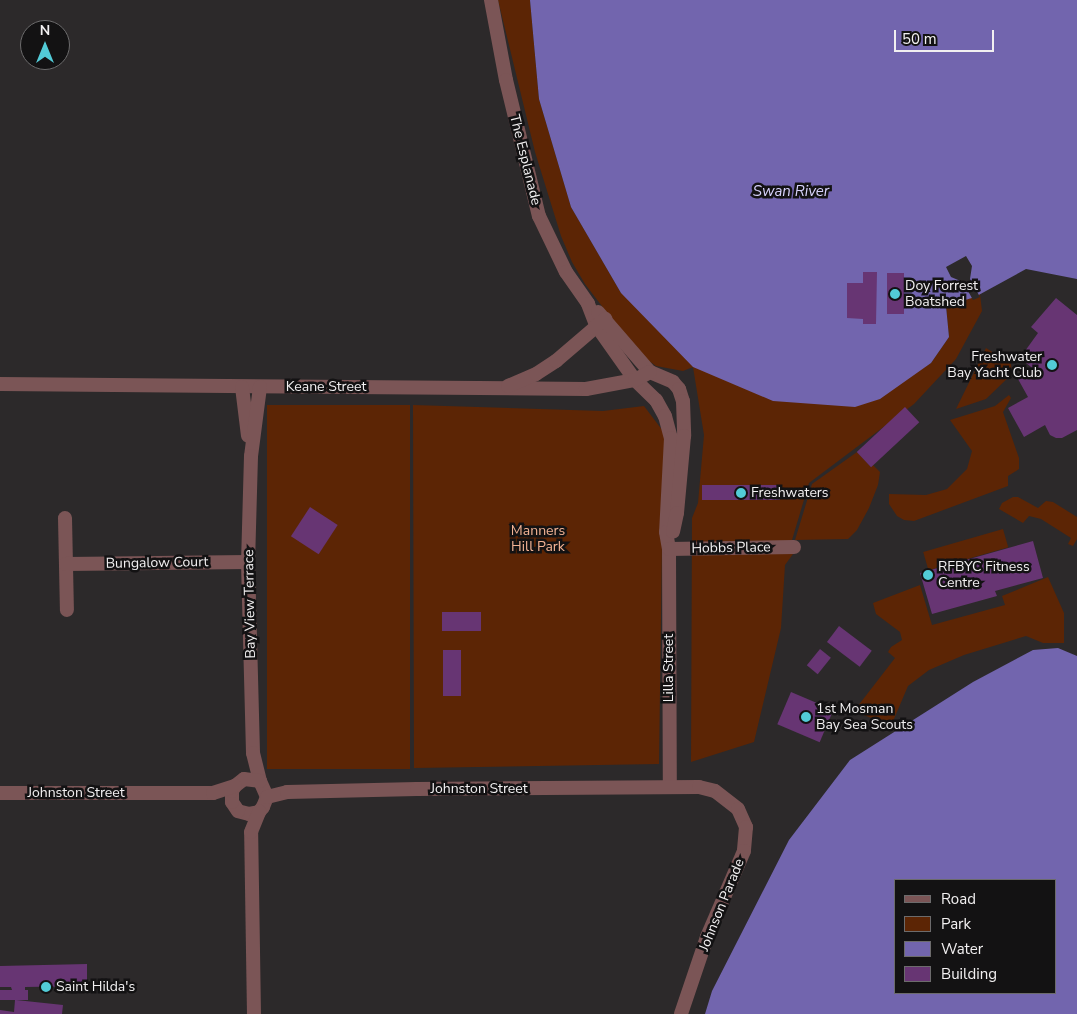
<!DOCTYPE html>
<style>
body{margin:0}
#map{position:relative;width:1077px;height:1014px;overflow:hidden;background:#2c292a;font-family:"Nunito Sans",sans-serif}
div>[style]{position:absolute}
.green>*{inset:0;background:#5c2505;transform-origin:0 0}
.water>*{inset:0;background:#7265ae}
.pier>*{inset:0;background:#2c292a}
.building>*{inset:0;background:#673573;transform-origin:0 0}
.minor>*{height:14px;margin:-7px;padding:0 7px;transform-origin:7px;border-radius:7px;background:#7b5556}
.dots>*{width:14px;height:14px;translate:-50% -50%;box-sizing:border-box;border:2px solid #131213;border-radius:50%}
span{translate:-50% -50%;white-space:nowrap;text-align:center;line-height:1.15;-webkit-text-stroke:5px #131213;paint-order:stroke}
.street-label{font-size:14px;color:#f2f0f1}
.poi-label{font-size:14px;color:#f2f0f1}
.left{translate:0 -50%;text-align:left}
.right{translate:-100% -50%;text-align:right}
.park-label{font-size:14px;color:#f1b294}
.water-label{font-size:15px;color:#d8d3fc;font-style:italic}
.legend{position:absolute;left:894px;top:879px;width:162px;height:115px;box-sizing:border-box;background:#131213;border:1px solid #6c6b6c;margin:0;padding:6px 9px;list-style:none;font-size:15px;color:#f2f0f1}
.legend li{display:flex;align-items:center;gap:10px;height:25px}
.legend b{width:25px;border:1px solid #6c6b6c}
.north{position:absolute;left:20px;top:20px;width:50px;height:50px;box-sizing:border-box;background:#131213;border:1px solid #6c6b6c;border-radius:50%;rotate:0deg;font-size:14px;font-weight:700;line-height:20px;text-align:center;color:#f2f0f1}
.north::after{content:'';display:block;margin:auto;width:18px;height:22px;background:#52cbd7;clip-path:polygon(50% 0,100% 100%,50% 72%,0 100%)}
.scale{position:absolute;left:894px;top:30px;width:100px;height:22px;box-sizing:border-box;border:2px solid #f2f0f1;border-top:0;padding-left:6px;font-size:15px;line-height:18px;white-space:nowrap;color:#f2f0f1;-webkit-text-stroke:4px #131213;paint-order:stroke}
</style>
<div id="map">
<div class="green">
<div style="clip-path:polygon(498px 0,530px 0,539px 99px,571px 207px,621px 293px,920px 370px,931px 363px,949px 337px,946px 306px,980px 294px,982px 311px,956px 359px,914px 404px,809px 483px,792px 540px,793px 554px,785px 565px,781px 628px,754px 742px,691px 762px,692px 518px,698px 503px,704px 435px,693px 367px,683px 371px,656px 366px,637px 352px,585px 284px,572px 262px,561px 236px,535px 152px)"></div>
<div style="clip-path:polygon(986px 348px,1011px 364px,1012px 374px,986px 399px,956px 409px)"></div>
<div style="clip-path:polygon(1009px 395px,1011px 398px,1003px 412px,1019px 458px,1019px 469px,1008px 476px,1008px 486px,914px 521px,904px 520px,897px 516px,889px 504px,889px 494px,926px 495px,947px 489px,967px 469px,972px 451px,950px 420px,995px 406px)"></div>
<div style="left:267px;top:405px;width:143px;height:364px"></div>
<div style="clip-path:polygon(413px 405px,603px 411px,644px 406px,669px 439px,662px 543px,659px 764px,414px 768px)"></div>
<div style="clip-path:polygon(857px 452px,871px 467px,873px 465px,880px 472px,878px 485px,869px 508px,857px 530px,848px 539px,795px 540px,812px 484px)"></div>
<div style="clip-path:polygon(1013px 497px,1018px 497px,1038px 508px,1046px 501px,1053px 502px,1077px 517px,1077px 539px,1073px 546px,1068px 544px,1071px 538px,1041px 519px,1029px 516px,1023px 523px,999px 509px,1002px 503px)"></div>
<div style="left:1003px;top:529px;width:19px;height:83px;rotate:74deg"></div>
<div style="clip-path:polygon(1048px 577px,1064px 613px,1064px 643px,1043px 643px,1026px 636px,964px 655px,929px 670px,908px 686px,891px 726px,854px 711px,895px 658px,888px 652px,891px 647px,902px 640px,900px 632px,876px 614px,873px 603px,920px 585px,932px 625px,1005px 605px,1002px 596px)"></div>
</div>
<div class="water">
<div style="clip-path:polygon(530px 0,1077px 0,1077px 279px,1026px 269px,975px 297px,946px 306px,949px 337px,931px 363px,880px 399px,855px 407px,773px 401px,693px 367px,621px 293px,571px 207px,539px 99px)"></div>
<div style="clip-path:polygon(evenodd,1058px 648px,1077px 656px,1077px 1014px,705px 1014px,712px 991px,789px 840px,850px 760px,973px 682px,1033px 650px,1058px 648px,896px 880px,1056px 880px,1056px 993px,896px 993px,896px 880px)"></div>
</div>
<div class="pier">
<div style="clip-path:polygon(966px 256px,972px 266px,970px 279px,980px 297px,973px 300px,963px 282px,951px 277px,946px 267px)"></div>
</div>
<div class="building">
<div style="clip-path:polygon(863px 272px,877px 272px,876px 324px,863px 324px,863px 319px,847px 318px,847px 283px,863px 283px)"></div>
<div style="left:887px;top:273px;width:17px;height:41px"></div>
<div style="clip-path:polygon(1056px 298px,1077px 315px,1077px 430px,1062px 438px,1056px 438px,1050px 435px,1045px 425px,1024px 437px,1008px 408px,1028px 397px,1018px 379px,1036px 371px,1020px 358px,1038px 333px,1031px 327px)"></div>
<div style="left:905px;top:407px;width:21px;height:66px;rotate:47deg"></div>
<div style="left:702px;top:485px;width:78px;height:15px"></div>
<div style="left:310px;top:507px;width:33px;height:35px;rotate:33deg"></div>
<div style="clip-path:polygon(1033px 541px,1043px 578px,995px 591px,997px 596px,932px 614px,920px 573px)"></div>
<div style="left:481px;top:612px;width:19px;height:39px;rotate:90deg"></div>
<div style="left:839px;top:626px;width:41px;height:20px;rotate:37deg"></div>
<div style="left:820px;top:649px;width:14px;height:21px;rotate:39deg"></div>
<div style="left:443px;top:650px;width:18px;height:46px"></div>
<div style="left:791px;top:692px;width:46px;height:35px;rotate:23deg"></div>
<div style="clip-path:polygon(87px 964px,87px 986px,25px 987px,25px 990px,28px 990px,28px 1000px,16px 1000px,63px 1005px,62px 1014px,0 1014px,0 1010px,14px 1012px,15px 1000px,0 1000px,0 990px,12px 990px,11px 987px,0 987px,0 966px)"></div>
</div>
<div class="minor">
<div style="left:491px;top:0;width:81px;rotate:79.4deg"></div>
<div style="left:506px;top:80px;width:140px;rotate:76.4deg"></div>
<div style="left:539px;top:216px;width:62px;rotate:64.3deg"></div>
<div style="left:566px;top:272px;width:39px;rotate:55deg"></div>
<div style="left:588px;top:304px;width:22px;rotate:69deg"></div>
<div style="left:596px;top:325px;width:67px;rotate:54.7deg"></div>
<div style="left:635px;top:380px;width:29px;rotate:44deg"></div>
<div style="left:656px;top:400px;width:18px;rotate:61deg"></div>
<div style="left:665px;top:416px;width:23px;rotate:75deg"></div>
<div style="left:671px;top:438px;width:94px;rotate:93deg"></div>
<div style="left:666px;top:532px;width:17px;rotate:80deg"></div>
<div style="left:669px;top:549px;width:238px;rotate:89.8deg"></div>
<div style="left:598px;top:312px;width:79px;rotate:49.1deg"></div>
<div style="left:650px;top:372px;width:25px;rotate:23deg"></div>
<div style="left:673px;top:382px;width:9px;rotate:49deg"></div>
<div style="left:679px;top:389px;width:13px;rotate:72deg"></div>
<div style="left:683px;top:401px;width:35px;rotate:88deg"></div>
<div style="left:684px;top:436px;width:77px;rotate:95.2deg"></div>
<div style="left:677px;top:513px;width:19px;rotate:102deg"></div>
<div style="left:0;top:384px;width:586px;rotate:0.49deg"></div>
<div style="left:586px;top:389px;width:50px;rotate:-10.4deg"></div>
<div style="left:635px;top:380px;width:17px;rotate:-28deg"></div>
<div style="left:508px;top:386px;width:30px;rotate:-23deg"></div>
<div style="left:536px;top:374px;width:24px;rotate:-33deg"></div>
<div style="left:556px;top:361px;width:65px;rotate:-40.6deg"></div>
<div style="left:242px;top:387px;width:49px;rotate:83deg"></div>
<div style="left:260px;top:387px;width:70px;rotate:97.4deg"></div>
<div style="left:251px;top:456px;width:106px;rotate:91.6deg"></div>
<div style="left:248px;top:562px;width:191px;rotate:88.5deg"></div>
<div style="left:253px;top:753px;width:29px;rotate:76deg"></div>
<div style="left:260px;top:781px;width:17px;rotate:66deg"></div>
<div style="left:267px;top:797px;width:11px;rotate:112deg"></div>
<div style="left:263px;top:807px;width:6px;rotate:129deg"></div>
<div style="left:259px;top:812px;width:10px;rotate:169deg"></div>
<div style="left:249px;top:814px;width:11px;rotate:-165deg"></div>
<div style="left:238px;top:811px;width:11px;rotate:-124deg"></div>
<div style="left:232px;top:802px;width:11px;rotate:-90deg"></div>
<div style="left:232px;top:791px;width:6px;rotate:-59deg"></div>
<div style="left:235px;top:786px;width:11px;rotate:-38deg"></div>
<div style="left:244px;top:779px;width:16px;rotate:7deg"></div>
<div style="left:65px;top:518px;width:92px;rotate:88.8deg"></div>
<div style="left:669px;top:549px;width:125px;rotate:-0.9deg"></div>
<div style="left:66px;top:564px;width:182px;rotate:-0.6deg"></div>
<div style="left:0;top:793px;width:213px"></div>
<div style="left:213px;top:793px;width:23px;rotate:-18deg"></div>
<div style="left:267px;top:797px;width:21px;rotate:-14deg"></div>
<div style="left:287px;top:792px;width:130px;rotate:-1.3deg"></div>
<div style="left:417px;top:789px;width:282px;rotate:-0.4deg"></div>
<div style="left:699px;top:787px;width:16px;rotate:14deg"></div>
<div style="left:715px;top:791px;width:29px;rotate:38deg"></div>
<div style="left:738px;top:809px;width:20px;rotate:66deg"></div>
<div style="left:746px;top:827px;width:24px;rotate:95deg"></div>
<div style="left:744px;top:851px;width:94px;rotate:113.3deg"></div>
<div style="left:707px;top:937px;width:81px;rotate:108.7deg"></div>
<div style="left:254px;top:1014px;width:182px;rotate:-90.9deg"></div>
<div style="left:251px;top:832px;width:22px;rotate:-68deg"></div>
</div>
<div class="dots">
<div style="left:895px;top:294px;background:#52cbd7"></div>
<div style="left:1052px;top:365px;background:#52cbd7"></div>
<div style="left:741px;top:493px;background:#52cbd7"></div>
<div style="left:928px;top:575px;background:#52cbd7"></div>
<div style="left:806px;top:717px;background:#52cbd7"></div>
<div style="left:46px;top:987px;background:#52cbd7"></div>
</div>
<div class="street-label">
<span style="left:525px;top:160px;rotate:76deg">The Esplanade</span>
<span style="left:326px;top:387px">Keane Street</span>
<span style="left:731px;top:548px;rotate:-1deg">Hobbs Place</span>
<span style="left:157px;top:563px;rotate:-1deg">Bungalow Court</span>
<span style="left:250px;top:604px;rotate:-91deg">Bay View Terrace</span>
<span style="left:669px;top:668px;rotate:-90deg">Lilla Street</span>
<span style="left:479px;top:789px">Johnston Street</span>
<span style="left:76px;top:793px">Johnston Street</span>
<span style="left:722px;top:905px;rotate:-68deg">Johnson Parade</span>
</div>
<div class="poi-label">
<span class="left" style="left:905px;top:294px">Doy Forrest<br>Boatshed</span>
<span class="right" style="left:1042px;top:365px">Freshwater<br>Bay Yacht Club</span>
<span class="left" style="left:751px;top:493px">Freshwaters</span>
<span class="left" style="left:938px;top:575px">RFBYC Fitness<br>Centre</span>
<span class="left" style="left:816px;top:717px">1st Mosman<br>Bay Sea Scouts</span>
<span class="left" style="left:56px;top:987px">Saint Hilda's</span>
</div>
<div class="park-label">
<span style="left:538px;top:539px">Manners<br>Hill Park</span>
</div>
<div class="water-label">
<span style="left:791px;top:192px">Swan River</span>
</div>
<ul class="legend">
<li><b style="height:6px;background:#7b5556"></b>Road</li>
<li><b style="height:14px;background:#5c2505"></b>Park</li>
<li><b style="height:14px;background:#7265ae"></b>Water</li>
<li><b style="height:14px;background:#673573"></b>Building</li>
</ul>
<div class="north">N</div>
<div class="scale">50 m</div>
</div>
